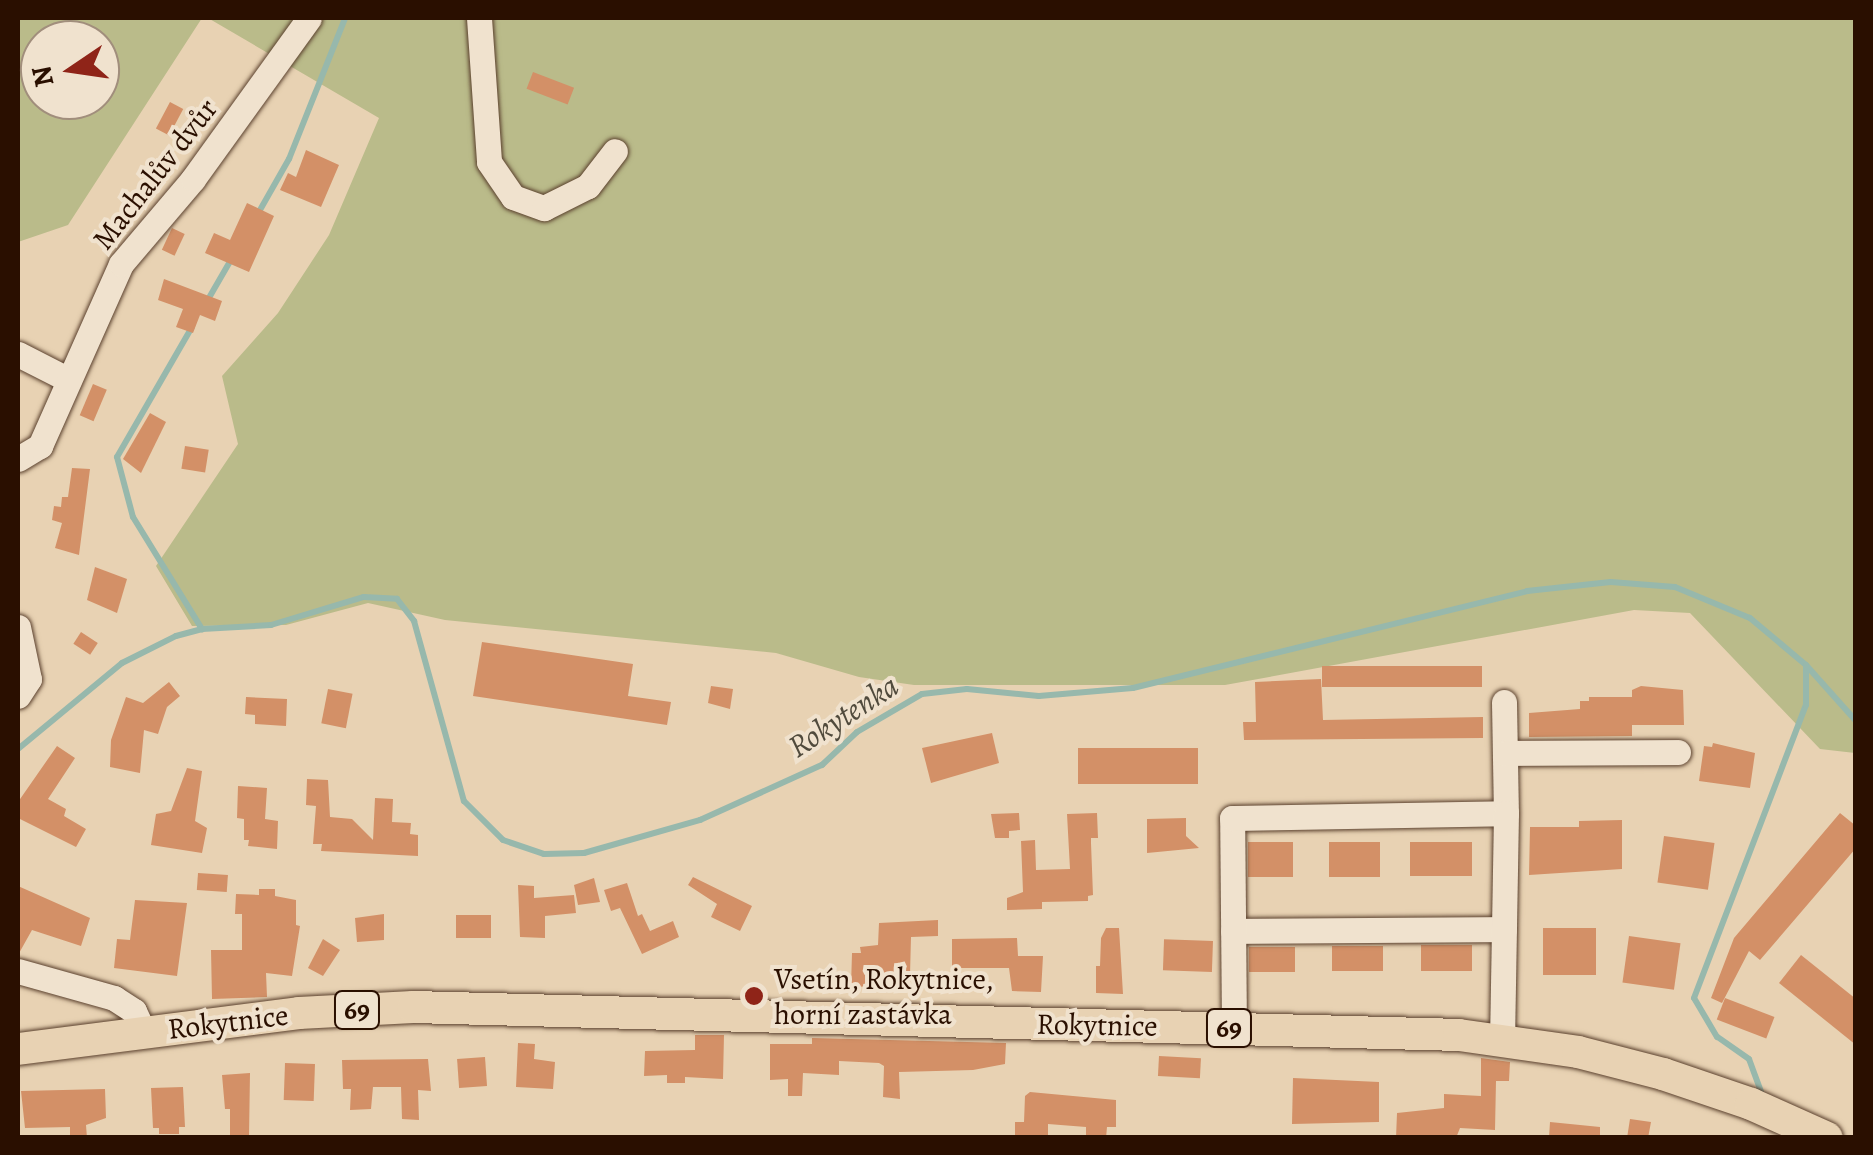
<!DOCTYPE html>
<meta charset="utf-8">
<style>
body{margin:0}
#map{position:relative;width:1873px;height:1155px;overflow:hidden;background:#e8d2b3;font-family:Alegreya,serif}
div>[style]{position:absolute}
.green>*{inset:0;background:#babb8a}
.stream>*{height:6px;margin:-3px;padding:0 3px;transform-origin:3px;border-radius:3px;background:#97b8ac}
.building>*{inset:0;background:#d39067;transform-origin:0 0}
.roads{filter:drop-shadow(0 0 2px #5a402d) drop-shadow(0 0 2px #5a402d)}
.minor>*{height:25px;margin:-12.5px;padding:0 12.5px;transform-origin:12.5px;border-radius:12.5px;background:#f0e2ce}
.major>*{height:32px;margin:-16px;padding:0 16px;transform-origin:16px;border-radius:16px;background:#e8d2b3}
.dots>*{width:28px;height:28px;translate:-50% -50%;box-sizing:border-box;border:5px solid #f0e2ce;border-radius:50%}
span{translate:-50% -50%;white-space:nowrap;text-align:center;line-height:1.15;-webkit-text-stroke:8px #f0e2ce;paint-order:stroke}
.shield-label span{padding:2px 8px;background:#f0e2ce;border:2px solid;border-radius:8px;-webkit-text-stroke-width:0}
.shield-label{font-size:28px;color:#2a0f00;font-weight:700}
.street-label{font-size:30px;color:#2a0f00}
.poi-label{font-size:30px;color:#2a0f00}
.left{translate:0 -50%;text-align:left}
.water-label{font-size:32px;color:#504a3c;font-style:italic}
.frame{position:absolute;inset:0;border:20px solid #2a0f00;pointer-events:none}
.north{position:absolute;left:20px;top:20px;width:100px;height:100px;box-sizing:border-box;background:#f0e2ce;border:2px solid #a18e7c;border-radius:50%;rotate:257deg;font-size:28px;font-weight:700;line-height:40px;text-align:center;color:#2a0f00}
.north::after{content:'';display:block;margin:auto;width:35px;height:45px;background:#8f2418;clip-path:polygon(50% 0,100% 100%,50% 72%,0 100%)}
</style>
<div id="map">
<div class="green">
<div style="clip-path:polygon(evenodd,18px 18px,202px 18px,68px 225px,18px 242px,18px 18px,40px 40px,100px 40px,100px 100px,40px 100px,40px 40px)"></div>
<div style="clip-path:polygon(208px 18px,1855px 18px,1855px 753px,1820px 749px,1690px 613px,1634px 610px,1225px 685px,914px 685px,859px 677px,776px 653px,445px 620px,368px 603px,286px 625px,192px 626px,156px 566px,238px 444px,222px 376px,278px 313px,329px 235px,379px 118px)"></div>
</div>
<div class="stream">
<div style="left:256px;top:217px;width:67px;rotate:-60.4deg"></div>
<div style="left:289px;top:159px;width:152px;rotate:-68.3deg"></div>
<div style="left:206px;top:303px;width:52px;rotate:-60deg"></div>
<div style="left:192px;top:327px;width:150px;rotate:120deg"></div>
<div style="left:117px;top:457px;width:62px;rotate:75.1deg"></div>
<div style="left:133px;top:517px;width:132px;rotate:58.4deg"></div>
<div style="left:18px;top:749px;width:135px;rotate:-39.6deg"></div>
<div style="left:122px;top:663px;width:60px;rotate:-26.6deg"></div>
<div style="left:176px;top:636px;width:27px;rotate:-15deg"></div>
<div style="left:202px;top:629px;width:69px;rotate:-3.3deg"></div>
<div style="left:271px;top:625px;width:97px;rotate:-16.8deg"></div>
<div style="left:364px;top:597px;width:33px;rotate:3deg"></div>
<div style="left:397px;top:599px;width:28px;rotate:52deg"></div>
<div style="left:414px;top:621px;width:187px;rotate:74.5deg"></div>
<div style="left:464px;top:801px;width:55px;rotate:45deg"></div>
<div style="left:503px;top:840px;width:43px;rotate:18.9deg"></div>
<div style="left:544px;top:854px;width:40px;rotate:-1.4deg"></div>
<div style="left:584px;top:853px;width:121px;rotate:-15.9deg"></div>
<div style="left:700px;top:820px;width:134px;rotate:-24.3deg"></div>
<div style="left:822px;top:765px;width:48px;rotate:-43.3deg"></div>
<div style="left:857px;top:732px;width:75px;rotate:-30.3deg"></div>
<div style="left:922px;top:694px;width:45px;rotate:-6.3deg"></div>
<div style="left:967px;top:689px;width:72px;rotate:5.6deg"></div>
<div style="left:1039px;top:696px;width:94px;rotate:-4.9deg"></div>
<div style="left:1133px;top:688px;width:406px;rotate:-13.8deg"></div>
<div style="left:1527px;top:591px;width:84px;rotate:-6.1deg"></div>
<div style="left:1611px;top:582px;width:64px;rotate:4.5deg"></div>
<div style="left:1675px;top:587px;width:81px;rotate:22.5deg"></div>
<div style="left:1750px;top:618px;width:73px;rotate:40deg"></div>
<div style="left:1806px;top:665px;width:75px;rotate:48.2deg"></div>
<div style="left:1763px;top:1097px;width:40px;rotate:-110.2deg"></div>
<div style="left:1749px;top:1059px;width:39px;rotate:-145deg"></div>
<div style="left:1717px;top:1037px;width:45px;rotate:-120.5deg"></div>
<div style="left:1694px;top:998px;width:314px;rotate:-69.1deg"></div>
<div style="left:1806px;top:705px;width:39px;rotate:-90deg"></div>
</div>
<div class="building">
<div style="left:533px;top:72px;width:44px;height:18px;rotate:21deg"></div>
<div style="left:170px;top:102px;width:15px;height:30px;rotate:28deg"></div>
<div style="clip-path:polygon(306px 150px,339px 165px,321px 207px,280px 190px,288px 173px,296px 177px)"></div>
<div style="clip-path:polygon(247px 203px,274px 216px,249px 272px,205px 253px,214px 233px,230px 240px)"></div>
<div style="left:172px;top:228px;width:14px;height:24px;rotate:25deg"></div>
<div style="clip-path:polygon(164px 279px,222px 301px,215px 321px,200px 315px,193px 333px,176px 327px,183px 309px,158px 300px)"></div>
<div style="left:93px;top:384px;width:15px;height:34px;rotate:23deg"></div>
<div style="clip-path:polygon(150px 413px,166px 422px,141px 473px,123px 459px)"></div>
<div style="left:185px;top:446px;width:24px;height:23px;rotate:9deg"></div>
<div style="clip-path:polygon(72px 468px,90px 469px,79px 555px,55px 548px,62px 523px,52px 520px,54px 506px,61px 507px,62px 497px,68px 497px)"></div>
<div style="clip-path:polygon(95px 567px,127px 579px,117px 613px,87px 600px)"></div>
<div style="left:81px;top:632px;width:20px;height:14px;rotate:33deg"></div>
<div style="clip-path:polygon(482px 642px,633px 664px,628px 696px,671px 702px,667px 725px,473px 696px)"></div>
<div style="left:1482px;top:666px;width:21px;height:160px;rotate:90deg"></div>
<div style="clip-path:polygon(1321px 679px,1323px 720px,1483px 717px,1483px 738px,1244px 740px,1243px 722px,1256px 722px,1255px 682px)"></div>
<div style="clip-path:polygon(169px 682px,180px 696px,167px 707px,158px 734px,144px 730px,140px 773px,110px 767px,111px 740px,126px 697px,143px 703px)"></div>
<div style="clip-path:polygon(711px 686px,733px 689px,730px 709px,708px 703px)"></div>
<div style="clip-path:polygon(1641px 686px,1683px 690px,1684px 725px,1632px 725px,1632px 736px,1529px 737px,1529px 713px,1580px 709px,1580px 701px,1589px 701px,1589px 697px,1632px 697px,1632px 690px)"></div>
<div style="left:328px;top:689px;width:25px;height:35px;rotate:11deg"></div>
<div style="clip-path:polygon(246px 697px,287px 699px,286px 726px,255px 724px,255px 715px,245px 714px)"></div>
<div style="clip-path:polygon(992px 733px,999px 763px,931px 783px,922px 748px)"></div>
<div style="clip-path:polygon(1713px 743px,1755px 753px,1750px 788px,1699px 781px,1704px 746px,1712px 747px)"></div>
<div style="clip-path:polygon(57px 746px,75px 758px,48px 799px,66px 809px,64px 816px,86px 829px,76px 847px,18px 818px,18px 802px)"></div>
<div style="left:1198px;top:748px;width:36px;height:120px;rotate:90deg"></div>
<div style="clip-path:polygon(187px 768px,202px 771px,195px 821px,207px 828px,202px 853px,151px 845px,156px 814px,171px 811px)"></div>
<div style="clip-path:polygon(307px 779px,328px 780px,330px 817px,352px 819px,373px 840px,375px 798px,393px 799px,392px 822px,411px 823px,410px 834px,418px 835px,418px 856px,321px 851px,322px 844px,313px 844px,316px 806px,306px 805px)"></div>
<div style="clip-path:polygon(238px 786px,267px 788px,265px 819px,278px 821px,277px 849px,248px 846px,249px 840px,244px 840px,244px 819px,237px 818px)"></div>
<div style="clip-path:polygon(1019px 813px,1020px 830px,1009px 831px,1009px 838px,995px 838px,991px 814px)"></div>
<div style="clip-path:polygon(1097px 813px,1098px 838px,1091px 838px,1091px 843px,1093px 895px,1088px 896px,1088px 901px,1042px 902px,1042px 909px,1007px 910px,1007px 898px,1023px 892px,1021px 841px,1035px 840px,1036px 870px,1070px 869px,1067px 814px)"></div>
<div style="clip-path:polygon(1840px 813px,1856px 826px,1856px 848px,1760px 960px,1749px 951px,1722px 1003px,1711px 998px,1734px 938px)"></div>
<div style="clip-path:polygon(1186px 818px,1186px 836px,1199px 848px,1147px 853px,1147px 819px)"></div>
<div style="clip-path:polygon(1622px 820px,1622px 869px,1529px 875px,1530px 827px,1579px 827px,1579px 821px)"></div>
<div style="left:1664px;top:836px;width:51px;height:47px;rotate:8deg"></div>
<div style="left:1248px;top:842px;width:45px;height:35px"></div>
<div style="left:1329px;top:842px;width:51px;height:35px"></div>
<div style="left:1410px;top:842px;width:62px;height:34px"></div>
<div style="left:198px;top:873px;width:30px;height:17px;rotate:4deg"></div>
<div style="clip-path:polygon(693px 877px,752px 906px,740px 931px,711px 917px,717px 904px,688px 885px)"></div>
<div style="clip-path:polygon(594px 878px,600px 902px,578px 905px,574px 885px)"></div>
<div style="clip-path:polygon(627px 883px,638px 916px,642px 914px,650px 931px,673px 921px,679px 937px,642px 954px,620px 908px,611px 911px,604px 890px)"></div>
<div style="clip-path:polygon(518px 885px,534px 886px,534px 898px,574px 895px,576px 913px,545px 916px,545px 938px,520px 937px)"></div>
<div style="clip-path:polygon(18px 886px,90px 918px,81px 946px,32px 930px,18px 955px)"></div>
<div style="clip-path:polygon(259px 889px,275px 889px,275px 896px,296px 900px,296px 925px,300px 926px,292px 976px,266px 973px,267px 997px,212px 999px,211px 950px,242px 950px,242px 914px,235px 914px,236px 894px,259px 895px)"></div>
<div style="clip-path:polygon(135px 900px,187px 903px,177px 976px,114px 968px,117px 939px,130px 940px)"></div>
<div style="clip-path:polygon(384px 914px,384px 940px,357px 942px,355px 918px)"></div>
<div style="left:456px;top:915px;width:35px;height:23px"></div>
<div style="clip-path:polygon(938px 920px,938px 936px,911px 937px,910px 975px,904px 975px,904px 985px,851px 987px,852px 953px,861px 953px,860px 947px,878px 945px,879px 923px)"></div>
<div style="clip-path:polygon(1106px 928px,1119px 928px,1123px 994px,1096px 993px,1096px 966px,1100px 966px,1101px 938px)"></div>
<div style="left:1543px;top:928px;width:53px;height:47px"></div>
<div style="left:1629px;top:936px;width:52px;height:47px;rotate:8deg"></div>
<div style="clip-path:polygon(1017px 938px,1018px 956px,1043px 956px,1041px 992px,1012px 991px,1009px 968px,952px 968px,952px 939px)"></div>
<div style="clip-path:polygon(323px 939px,340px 950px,323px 976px,308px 968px)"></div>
<div style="left:1213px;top:941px;width:31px;height:49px;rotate:92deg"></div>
<div style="left:1472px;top:945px;width:26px;height:51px;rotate:90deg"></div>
<div style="left:1383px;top:946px;width:25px;height:51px;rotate:90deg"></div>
<div style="left:1249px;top:947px;width:46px;height:25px"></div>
<div style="clip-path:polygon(1801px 955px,1856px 999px,1856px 1045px,1779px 983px)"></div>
<div style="left:1725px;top:998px;width:53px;height:23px;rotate:21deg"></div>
<div style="clip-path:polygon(695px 1035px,724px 1035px,723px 1079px,685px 1077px,685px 1083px,667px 1083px,667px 1075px,644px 1076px,645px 1051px,695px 1050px)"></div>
<div style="clip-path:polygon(812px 1038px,1006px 1043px,1005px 1064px,973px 1070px,899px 1072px,900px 1099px,883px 1097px,884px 1066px,879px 1063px,839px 1061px,839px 1075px,803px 1073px,802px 1096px,788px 1096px,788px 1079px,770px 1080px,770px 1044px,812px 1044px)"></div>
<div style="clip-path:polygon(518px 1043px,535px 1044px,534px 1059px,555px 1062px,553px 1089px,516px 1087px)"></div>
<div style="left:1159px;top:1056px;width:42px;height:20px;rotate:3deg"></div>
<div style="left:485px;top:1057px;width:29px;height:28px;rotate:86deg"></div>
<div style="clip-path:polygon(1481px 1058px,1510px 1062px,1509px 1081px,1496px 1081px,1495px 1130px,1460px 1128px,1456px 1138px,1396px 1138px,1397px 1113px,1444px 1108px,1444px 1094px,1481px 1096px)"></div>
<div style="clip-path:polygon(428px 1059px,431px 1091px,418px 1090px,419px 1120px,402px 1119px,401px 1087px,373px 1087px,371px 1109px,350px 1110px,351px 1089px,343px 1089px,342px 1060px)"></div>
<div style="left:285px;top:1063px;width:30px;height:37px;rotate:2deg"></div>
<div style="clip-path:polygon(250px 1073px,249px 1138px,230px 1138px,230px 1109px,225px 1109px,222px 1075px)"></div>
<div style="clip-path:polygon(1293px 1078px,1379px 1082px,1379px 1122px,1292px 1124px)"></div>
<div style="clip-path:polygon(183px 1087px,185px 1127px,179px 1127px,179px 1134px,159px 1134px,159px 1128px,153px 1128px,151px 1088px)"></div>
<div style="clip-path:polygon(105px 1089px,106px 1118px,86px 1125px,87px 1138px,70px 1138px,70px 1127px,25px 1128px,21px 1091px)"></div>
<div style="clip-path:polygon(1030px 1092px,1116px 1100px,1116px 1127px,1107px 1127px,1106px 1138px,1086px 1138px,1086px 1127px,1048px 1124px,1048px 1138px,1015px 1138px,1015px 1122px,1024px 1122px,1025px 1096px)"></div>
<div style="clip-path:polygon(1630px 1119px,1651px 1122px,1648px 1138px,1627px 1138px)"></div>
<div style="clip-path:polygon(1550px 1122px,1600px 1127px,1600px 1138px,1549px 1138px)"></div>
</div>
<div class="roads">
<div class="minor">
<div style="left:479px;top:18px;width:144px;rotate:86deg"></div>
<div style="left:489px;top:162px;width:42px;rotate:55.6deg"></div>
<div style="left:513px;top:197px;width:33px;rotate:20deg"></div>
<div style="left:544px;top:208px;width:49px;rotate:-26.6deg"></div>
<div style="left:588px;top:186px;width:44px;rotate:-52.4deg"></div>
<div style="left:18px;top:354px;width:57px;rotate:27deg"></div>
<div style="left:18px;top:459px;width:26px;rotate:-31deg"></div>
<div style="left:40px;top:446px;width:199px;rotate:-66deg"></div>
<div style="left:121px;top:264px;width:111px;rotate:-49.7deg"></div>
<div style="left:193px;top:179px;width:198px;rotate:-54.2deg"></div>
<div style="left:18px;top:627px;width:53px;rotate:78.1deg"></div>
<div style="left:29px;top:679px;width:20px;rotate:123deg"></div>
<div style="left:1504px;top:702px;width:111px;rotate:89deg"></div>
<div style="left:1505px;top:753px;width:173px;rotate:-0.3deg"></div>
<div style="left:1233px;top:931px;width:271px;rotate:-0.4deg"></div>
<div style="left:18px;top:971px;width:100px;rotate:15.7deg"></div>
<div style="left:114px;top:998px;width:24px;rotate:33deg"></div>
<div style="left:134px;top:1011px;width:23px;rotate:65deg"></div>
<div style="left:1234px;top:1029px;width:211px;rotate:-90.5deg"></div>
<div style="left:1232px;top:818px;width:274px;rotate:-1deg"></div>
<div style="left:1506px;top:813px;width:226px;rotate:91deg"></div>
</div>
<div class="major">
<div style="left:18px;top:1049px;width:283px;rotate:-7.3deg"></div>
<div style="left:299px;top:1013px;width:114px;rotate:-3deg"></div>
<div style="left:413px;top:1007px;width:1046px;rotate:1.53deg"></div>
<div style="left:1459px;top:1035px;width:120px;rotate:8.1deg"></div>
<div style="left:1578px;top:1052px;width:88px;rotate:14.5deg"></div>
<div style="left:1663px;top:1074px;width:93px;rotate:18.8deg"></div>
<div style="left:1751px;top:1104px;width:83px;rotate:24.1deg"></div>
</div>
</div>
<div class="dots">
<div style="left:754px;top:996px;background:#8f2418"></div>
</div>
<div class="shield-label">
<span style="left:357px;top:1010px">69</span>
<span style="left:1229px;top:1028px">69</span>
</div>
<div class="street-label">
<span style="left:155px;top:174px;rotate:-52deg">Machalův dvůr</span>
<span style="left:228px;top:1022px;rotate:-7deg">Rokytnice</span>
<span style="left:1097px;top:1025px;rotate:1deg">Rokytnice</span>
</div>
<div class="poi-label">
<span class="left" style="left:774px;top:996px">Vsetín, Rokytnice,<br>horní zastávka</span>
</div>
<div class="water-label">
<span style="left:843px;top:716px;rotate:-33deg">Rokytenka</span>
</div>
<div class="frame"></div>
<div class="north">N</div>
</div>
